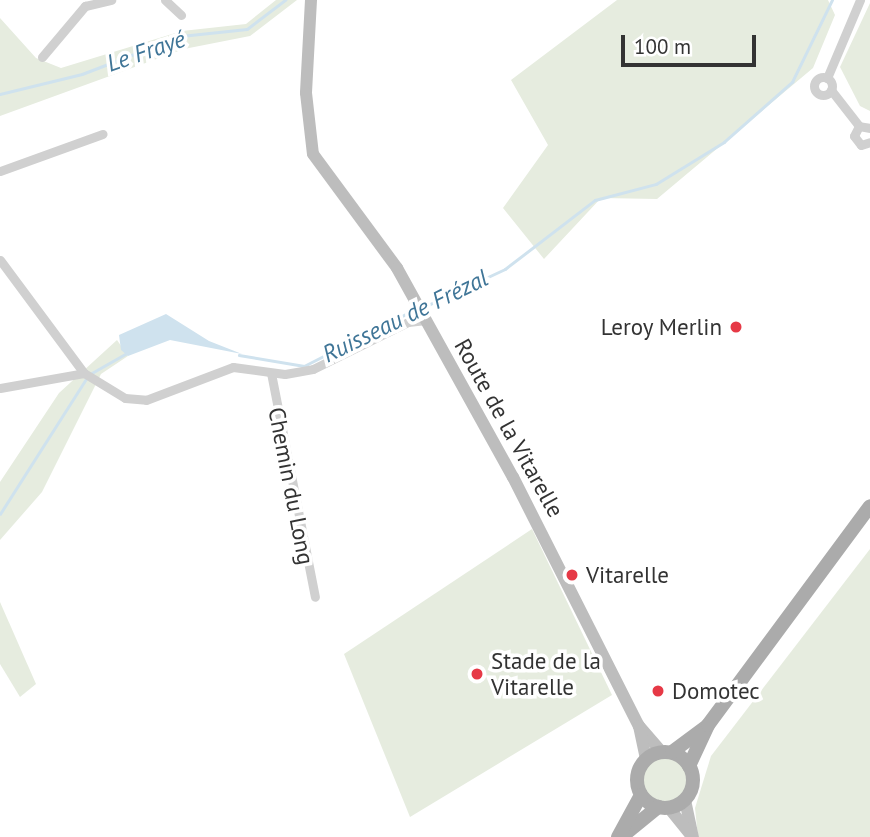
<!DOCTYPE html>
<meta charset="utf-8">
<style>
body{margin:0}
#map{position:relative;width:870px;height:837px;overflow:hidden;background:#fff;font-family:"PT Sans",sans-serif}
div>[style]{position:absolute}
.green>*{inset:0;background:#e6ecdf}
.round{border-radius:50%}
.water>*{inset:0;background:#cfe2ee}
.stream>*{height:2.5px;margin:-1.25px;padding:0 1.25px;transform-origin:1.25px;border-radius:1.25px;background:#cfe2ee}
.street>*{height:9px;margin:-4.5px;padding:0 4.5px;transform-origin:4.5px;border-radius:4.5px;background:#d0d0d0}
.street>.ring{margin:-4.5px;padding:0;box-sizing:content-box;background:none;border:9px solid #d0d0d0;border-radius:50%}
.secondary>*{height:12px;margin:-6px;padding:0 6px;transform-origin:6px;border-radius:6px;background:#bdbdbd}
.primary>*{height:14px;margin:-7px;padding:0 7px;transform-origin:7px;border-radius:7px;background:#ababab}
.primary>.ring{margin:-7px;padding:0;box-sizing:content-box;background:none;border:14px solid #ababab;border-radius:50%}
.dots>*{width:19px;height:19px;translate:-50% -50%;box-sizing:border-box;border:4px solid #fff;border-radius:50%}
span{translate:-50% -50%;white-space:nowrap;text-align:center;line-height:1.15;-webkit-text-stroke:7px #fff;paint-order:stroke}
.poi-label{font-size:23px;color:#333}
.right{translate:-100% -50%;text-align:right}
.left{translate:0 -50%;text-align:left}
.street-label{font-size:23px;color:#333}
.water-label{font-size:24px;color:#3f7597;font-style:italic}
.scale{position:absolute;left:621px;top:35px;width:135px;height:32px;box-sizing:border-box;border:4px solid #333;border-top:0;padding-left:9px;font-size:21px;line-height:24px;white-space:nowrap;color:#333;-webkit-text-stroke:5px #fff;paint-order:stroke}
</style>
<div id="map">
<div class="green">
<div style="clip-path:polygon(276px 0,297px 0,250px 36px,184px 49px,0 116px,0 18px,36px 58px,61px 68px,182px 31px,246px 24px)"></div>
<div style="clip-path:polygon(617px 0,828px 0,835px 15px,813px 68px,657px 199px,601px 198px,544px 259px,503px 208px,548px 145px,511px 80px)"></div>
<div style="clip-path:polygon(870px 3px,870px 111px,860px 106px,840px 67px)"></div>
<div style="clip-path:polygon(117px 340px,128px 356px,101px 374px,42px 492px,0 540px,0 482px,59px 393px)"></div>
<div style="clip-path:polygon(532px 529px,612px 695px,410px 817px,344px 654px)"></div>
<div style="clip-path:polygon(870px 549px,870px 837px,698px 837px,695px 808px,711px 756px)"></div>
<div style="clip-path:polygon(0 602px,36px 684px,20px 697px,0 664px)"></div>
<div class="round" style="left:643px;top:758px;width:44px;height:44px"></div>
</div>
<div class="water">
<div style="clip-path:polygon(166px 314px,209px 341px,242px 354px,170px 340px,128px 356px,121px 350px,119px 335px)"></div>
</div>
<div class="stream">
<div style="left:0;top:94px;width:84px;rotate:-13.7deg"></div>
<div style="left:82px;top:74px;width:106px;rotate:-21deg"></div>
<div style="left:181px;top:36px;width:66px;rotate:-6.1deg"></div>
<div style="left:247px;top:29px;width:48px;rotate:-37.3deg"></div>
<div style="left:424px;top:307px;width:89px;rotate:-25.1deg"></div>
<div style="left:505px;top:269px;width:113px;rotate:-37.5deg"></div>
<div style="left:595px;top:200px;width:63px;rotate:-14.7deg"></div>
<div style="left:656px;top:184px;width:80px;rotate:-31.7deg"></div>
<div style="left:724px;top:142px;width:91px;rotate:-41.4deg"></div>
<div style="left:792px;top:82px;width:91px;rotate:-64deg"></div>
<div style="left:239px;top:355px;width:66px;rotate:9.6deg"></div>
<div style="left:304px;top:366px;width:123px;rotate:-27deg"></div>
<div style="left:90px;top:374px;width:43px;rotate:-29.6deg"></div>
<div style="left:0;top:514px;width:160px;rotate:-57.5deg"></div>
</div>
<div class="street">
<div style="left:165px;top:0;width:22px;rotate:43deg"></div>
<div style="left:42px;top:57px;width:67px;rotate:-49.9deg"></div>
<div style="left:85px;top:6px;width:27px;rotate:-13deg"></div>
<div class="ring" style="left:814px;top:77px;width:9px;height:9px"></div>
<div style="left:827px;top:78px;width:85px;rotate:-67.1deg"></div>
<div style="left:831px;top:90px;width:46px;rotate:52.1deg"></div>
<div style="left:870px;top:128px;width:11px;rotate:-170deg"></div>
<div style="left:859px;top:126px;width:11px;rotate:117deg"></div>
<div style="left:854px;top:136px;width:11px;rotate:52deg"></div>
<div style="left:861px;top:145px;width:9px;rotate:-18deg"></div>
<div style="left:0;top:171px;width:109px;rotate:-19.9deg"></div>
<div style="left:0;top:260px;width:141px;rotate:53.4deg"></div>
<div style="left:84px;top:373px;width:48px;rotate:31.4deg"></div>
<div style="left:125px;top:398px;width:21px;rotate:5deg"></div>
<div style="left:146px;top:400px;width:93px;rotate:-20.8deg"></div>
<div style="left:233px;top:367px;width:52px;rotate:7.7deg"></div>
<div style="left:285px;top:374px;width:28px;rotate:-10deg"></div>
<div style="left:313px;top:369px;width:106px;rotate:-26.3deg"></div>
<div style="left:408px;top:322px;width:18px;rotate:-6deg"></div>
<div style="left:271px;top:373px;width:228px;rotate:78.9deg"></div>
<div style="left:0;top:388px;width:85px;rotate:-10.1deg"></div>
</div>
<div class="secondary">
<div style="left:311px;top:0;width:93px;rotate:93.1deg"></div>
<div style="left:306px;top:93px;width:61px;rotate:83.5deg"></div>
<div style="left:313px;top:154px;width:142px;rotate:53.6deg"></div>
<div style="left:397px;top:268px;width:239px;rotate:61deg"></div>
<div style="left:513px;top:477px;width:279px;rotate:63.2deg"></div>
<div style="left:639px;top:726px;width:35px;rotate:49deg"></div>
<div style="left:639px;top:726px;width:34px;rotate:78deg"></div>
<div style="left:685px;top:800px;width:38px;rotate:78deg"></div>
<div style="left:669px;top:808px;width:35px;rotate:51deg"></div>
</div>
<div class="primary">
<div class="ring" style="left:637px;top:752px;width:42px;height:42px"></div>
<div style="left:672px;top:752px;width:44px;rotate:-36.6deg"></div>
<div style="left:689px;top:766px;width:45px;rotate:-65.1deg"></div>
<div style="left:708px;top:725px;width:272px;rotate:-53.5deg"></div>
<div style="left:625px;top:834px;width:43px;rotate:-39.3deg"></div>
<div style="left:618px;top:837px;width:48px;rotate:-61.3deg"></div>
</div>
<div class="dots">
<div style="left:736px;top:327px;background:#e63946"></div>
<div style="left:572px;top:575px;background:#e63946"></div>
<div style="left:477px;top:674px;background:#e63946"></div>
<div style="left:658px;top:691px;background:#e63946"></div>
</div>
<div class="poi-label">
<span class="right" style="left:722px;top:327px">Leroy Merlin</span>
<span class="left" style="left:586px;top:575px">Vitarelle</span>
<span class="left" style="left:491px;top:674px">Stade de la<br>Vitarelle</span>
<span class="left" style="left:672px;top:691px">Domotec</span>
</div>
<div class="street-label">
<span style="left:509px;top:428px;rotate:61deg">Route de la Vitarelle</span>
<span style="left:291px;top:486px;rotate:79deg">Chemin du Long</span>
</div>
<div class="water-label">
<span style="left:146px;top:51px;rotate:-19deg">Le Frayé</span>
<span style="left:405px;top:316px;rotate:-26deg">Ruisseau de Frézal</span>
</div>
<div class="scale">100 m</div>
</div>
